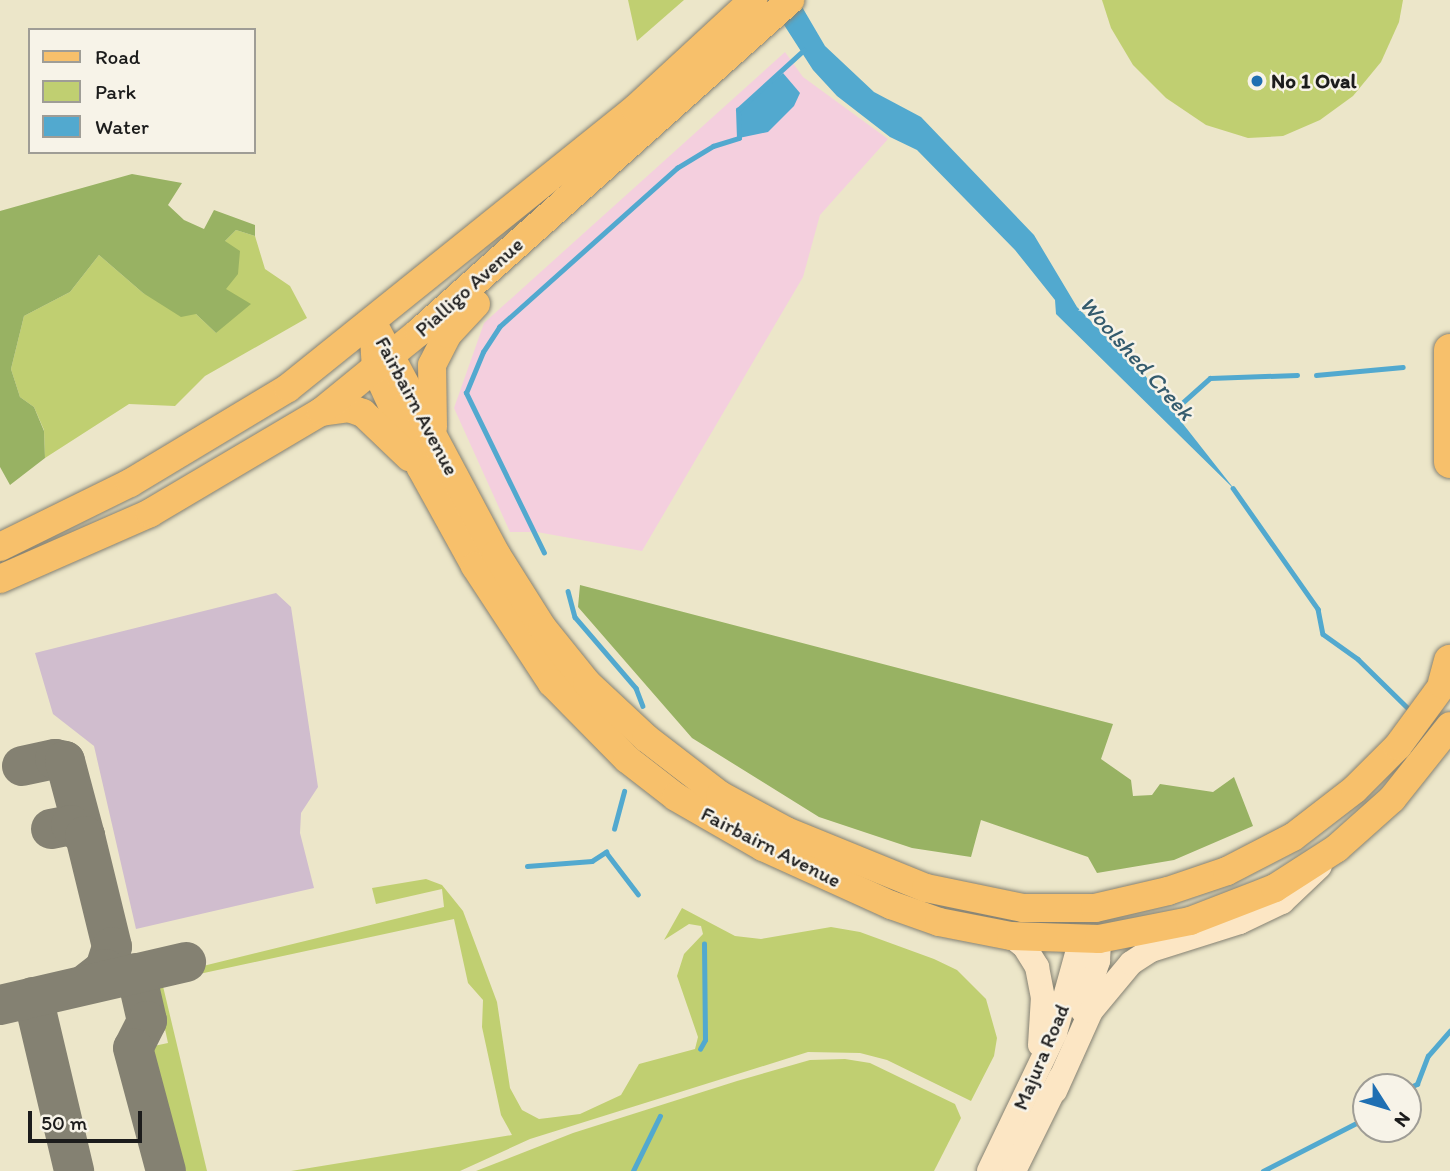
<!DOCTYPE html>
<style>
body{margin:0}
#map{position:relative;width:1450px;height:1171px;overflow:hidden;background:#ece6c9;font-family:Itim,sans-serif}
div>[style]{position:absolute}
.built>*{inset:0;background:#f4cfde}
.industrial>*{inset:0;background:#d0bdce}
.green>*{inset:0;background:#c0cf71}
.forest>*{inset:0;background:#98b263}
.water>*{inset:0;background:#52a9cf}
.stream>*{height:4.5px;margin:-2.25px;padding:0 2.25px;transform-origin:2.25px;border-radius:2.25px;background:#52a9cf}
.taxiway>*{height:40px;margin:-20px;padding:0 20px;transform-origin:20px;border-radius:20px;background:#848172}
.roads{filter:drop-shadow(0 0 2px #848172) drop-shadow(0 0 2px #848172)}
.secondary>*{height:24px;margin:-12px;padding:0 12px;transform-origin:12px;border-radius:12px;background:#fce6c4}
.primary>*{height:28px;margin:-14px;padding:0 14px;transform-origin:14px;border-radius:14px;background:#f7c06b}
.motorway>*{height:32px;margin:-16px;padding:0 16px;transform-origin:16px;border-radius:16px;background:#f7c06b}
.dots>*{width:19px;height:19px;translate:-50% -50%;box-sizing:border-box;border:4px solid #f7f3e8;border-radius:50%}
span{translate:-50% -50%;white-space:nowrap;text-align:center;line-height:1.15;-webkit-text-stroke:5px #f7f3e8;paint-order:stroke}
.poi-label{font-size:21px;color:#1c1c1c;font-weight:700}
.left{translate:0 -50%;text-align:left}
.street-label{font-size:21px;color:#1c1c1c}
.water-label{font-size:23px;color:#345b6d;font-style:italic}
.legend{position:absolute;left:28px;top:28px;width:228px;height:126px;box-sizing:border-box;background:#f7f3e8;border:2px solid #9f9d96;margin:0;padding:9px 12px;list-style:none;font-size:21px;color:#1c1c1c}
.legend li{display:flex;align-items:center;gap:14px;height:35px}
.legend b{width:35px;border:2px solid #9f9d96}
.north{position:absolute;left:1352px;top:1073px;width:70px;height:70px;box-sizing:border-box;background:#f7f3e8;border:2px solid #9f9d96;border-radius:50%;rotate:127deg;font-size:19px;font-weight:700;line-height:28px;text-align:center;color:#1c1c1c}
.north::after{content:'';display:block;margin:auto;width:24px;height:32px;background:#1f6fb2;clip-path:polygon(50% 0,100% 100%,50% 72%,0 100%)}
.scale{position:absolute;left:28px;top:1111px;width:114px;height:32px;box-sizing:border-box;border:4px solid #1c1c1c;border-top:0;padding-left:9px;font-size:21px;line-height:24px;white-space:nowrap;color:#1c1c1c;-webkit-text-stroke:5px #f7f3e8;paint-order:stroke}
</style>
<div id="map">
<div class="built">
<div style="clip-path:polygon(785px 52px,803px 77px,888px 139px,820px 215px,803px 277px,642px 551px,537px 532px,510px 532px,454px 408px,484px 323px)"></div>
</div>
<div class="industrial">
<div style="clip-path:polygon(276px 593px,291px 607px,318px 787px,301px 813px,300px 833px,314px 888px,136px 929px,94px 746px,53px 714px,35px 653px)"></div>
</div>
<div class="green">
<div style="clip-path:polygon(628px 0,684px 0,637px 41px)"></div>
<div style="clip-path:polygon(1102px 0,1403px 0,1399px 22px,1381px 62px,1353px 96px,1320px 120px,1283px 136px,1248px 138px,1206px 125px,1166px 98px,1133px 65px,1111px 28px)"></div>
<div style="clip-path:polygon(236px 230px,255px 236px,265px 269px,290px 286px,307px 318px,205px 376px,175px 406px,129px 404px,45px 458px,44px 430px,34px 407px,20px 397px,11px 369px,24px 316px,70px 292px,99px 255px,143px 293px,196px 314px,216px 333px,226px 288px,225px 241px)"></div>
<div style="clip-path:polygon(426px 879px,442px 885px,463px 911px,497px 1002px,510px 1088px,522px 1110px,539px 1119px,580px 1114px,621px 1095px,639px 1064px,695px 1049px,698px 1037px,677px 976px,684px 954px,703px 934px,701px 926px,689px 924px,664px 940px,682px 908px,735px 936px,761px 939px,831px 927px,860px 932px,934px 959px,957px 970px,986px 999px,997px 1038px,994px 1056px,971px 1101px,887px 1060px,860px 1053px,808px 1052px,530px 1139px,460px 1171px,291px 1171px,512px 1135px,501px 1115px,482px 1027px,483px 1000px,468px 983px,454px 919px,162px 982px,207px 1171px,177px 1171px,149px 1047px,168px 1043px,154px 978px,444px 907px,442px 889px,376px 904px,372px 888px)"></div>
<div style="clip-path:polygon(845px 1059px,870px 1063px,955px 1104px,961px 1118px,934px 1171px,476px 1171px,573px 1133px,737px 1081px,810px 1060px)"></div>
</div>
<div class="forest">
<div style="clip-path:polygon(132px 174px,182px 183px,168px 205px,184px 220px,204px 229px,214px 210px,255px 225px,255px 236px,236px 230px,225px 241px,240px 251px,238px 274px,226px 289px,251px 304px,216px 333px,196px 314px,181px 317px,143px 293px,99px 255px,70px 292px,24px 316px,11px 369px,20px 397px,34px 407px,44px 431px,45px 458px,10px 485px,0 467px,0 211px)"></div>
<div style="clip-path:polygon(580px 585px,1113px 724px,1101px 759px,1131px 780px,1133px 796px,1152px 795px,1160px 784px,1213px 792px,1234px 777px,1253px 826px,1174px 860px,1097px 873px,1088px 857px,981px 820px,971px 857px,912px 848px,819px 817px,692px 738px,578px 607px)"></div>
</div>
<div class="water">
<div style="clip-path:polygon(768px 0,798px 0,825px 46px,874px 92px,921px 117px,1034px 235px,1077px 307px,1143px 373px,1235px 490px,1056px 314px,1055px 300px,1015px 250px,917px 150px,890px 137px,837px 96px,813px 70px)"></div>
<div style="clip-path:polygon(783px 73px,800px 93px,794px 106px,768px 132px,739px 138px,738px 110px)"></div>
</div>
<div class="stream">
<div style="left:1316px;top:375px;width:87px;rotate:-5.3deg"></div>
<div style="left:1171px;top:413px;width:52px;rotate:-41.9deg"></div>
<div style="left:1210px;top:378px;width:87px;rotate:-2deg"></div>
<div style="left:1233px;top:488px;width:148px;rotate:54.9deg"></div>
<div style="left:1318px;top:609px;width:25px;rotate:79deg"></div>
<div style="left:1323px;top:634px;width:43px;rotate:35.5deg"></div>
<div style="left:1358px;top:659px;width:76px;rotate:44.5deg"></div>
<div style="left:544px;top:553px;width:178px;rotate:-116deg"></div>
<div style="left:466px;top:393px;width:44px;rotate:-67.5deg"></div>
<div style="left:483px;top:352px;width:30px;rotate:-57deg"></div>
<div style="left:499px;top:327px;width:239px;rotate:-41.8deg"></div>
<div style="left:677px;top:168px;width:42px;rotate:-31.4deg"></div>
<div style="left:713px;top:146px;width:27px;rotate:-17deg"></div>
<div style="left:739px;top:138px;width:28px;rotate:-92deg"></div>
<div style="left:738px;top:110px;width:89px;rotate:-42.3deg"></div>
<div style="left:568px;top:591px;width:27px;rotate:75deg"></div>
<div style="left:575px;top:617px;width:94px;rotate:49.3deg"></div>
<div style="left:636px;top:688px;width:19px;rotate:69deg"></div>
<div style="left:614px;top:829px;width:39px;rotate:-75deg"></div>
<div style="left:527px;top:866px;width:65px;rotate:-4.4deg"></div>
<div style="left:592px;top:861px;width:17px;rotate:-33deg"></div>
<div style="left:606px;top:852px;width:53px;rotate:52.7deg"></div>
<div style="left:700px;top:1049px;width:10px;rotate:-61deg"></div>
<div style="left:705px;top:1040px;width:96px;rotate:-90.6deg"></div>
<div style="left:1408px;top:1088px;width:10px;rotate:-24deg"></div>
<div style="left:1417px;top:1084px;width:30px;rotate:-69deg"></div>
<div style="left:1428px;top:1056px;width:33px;rotate:-49deg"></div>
<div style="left:633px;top:1171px;width:61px;rotate:-63.9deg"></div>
<div style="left:1263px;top:1171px;width:116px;rotate:-27.2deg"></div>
</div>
<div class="taxiway">
<div style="left:22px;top:766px;width:34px;rotate:-12deg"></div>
<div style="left:55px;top:759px;width:10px;rotate:11deg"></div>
<div style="left:65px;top:761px;width:78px;rotate:75.1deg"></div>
<div style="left:51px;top:829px;width:20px;rotate:-11deg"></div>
<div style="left:71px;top:825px;width:18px;rotate:38deg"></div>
<div style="left:85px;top:836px;width:114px;rotate:76.3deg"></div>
<div style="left:112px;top:947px;width:23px;rotate:108deg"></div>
<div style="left:105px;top:969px;width:24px;rotate:142deg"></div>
<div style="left:136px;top:973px;width:49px;rotate:77.1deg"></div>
<div style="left:147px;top:1021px;width:30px;rotate:117deg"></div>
<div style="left:133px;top:1048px;width:127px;rotate:75deg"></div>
<div style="left:33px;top:997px;width:179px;rotate:76.7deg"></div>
<div style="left:0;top:1005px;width:191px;rotate:-13deg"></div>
</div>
<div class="roads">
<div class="secondary">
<div style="left:1011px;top:936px;width:16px;rotate:38deg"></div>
<div style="left:1024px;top:946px;width:25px;rotate:58deg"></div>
<div style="left:1037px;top:967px;width:31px;rotate:79deg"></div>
<div style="left:1043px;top:997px;width:48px;rotate:93.6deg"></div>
<div style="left:1082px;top:1010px;width:52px;rotate:-71.9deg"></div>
<div style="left:1098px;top:961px;width:22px;rotate:-87deg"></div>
<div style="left:1055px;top:1091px;width:88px;rotate:-65.8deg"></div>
<div style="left:1091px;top:1011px;width:62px;rotate:-50.2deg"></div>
<div style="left:1131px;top:963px;width:24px;rotate:-33deg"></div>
<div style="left:1151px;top:950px;width:93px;rotate:-17.5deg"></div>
<div style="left:1240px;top:922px;width:47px;rotate:-25.5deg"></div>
<div style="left:1282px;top:902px;width:52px;rotate:-43.5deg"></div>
<div style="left:989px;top:1171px;width:153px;rotate:-64.4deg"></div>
<div style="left:1055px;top:1033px;width:98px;rotate:-74.5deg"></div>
<div style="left:1014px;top:1171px;width:104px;rotate:-63.7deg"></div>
</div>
<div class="primary">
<div style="left:373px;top:323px;width:47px;rotate:86.3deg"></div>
<div style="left:376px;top:370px;width:108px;rotate:65.3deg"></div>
<div style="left:421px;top:468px;width:112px;rotate:61.1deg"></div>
<div style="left:475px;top:566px;width:140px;rotate:56.7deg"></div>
<div style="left:552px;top:683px;width:107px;rotate:45.4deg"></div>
<div style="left:627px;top:759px;width:62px;rotate:37.8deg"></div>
<div style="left:676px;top:797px;width:100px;rotate:29.9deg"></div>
<div style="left:763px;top:847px;width:141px;rotate:24.4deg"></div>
<div style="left:891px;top:905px;width:51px;rotate:19.5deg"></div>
<div style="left:939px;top:922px;width:73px;rotate:11deg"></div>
<div style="left:1011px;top:936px;width:88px;rotate:2deg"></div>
<div style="left:1099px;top:939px;width:93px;rotate:-11.2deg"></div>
<div style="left:1190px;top:921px;width:91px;rotate:-21.2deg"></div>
<div style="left:1275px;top:888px;width:74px;rotate:-32.8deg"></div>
<div style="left:1337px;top:848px;width:74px;rotate:-41.7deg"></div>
<div style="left:1392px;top:799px;width:93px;rotate:-51.5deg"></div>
<div style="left:377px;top:331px;width:253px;rotate:61.9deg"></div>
<div style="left:496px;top:554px;width:86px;rotate:57.8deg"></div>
<div style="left:542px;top:627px;width:72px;rotate:51.2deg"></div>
<div style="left:587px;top:683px;width:81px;rotate:43deg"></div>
<div style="left:646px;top:738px;width:93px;rotate:37.6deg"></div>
<div style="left:720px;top:795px;width:75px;rotate:28.6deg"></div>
<div style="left:786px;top:831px;width:151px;rotate:22.2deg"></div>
<div style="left:926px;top:888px;width:99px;rotate:11.7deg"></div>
<div style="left:1023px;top:908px;width:72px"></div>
<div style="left:1095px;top:908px;width:75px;rotate:-13.1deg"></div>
<div style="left:1168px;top:891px;width:62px;rotate:-18.7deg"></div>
<div style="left:1227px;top:871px;width:74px;rotate:-27.3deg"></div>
<div style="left:1293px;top:837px;width:78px;rotate:-37.7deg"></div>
<div style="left:1355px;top:789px;width:61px;rotate:-45deg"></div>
<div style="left:1398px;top:746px;width:88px;rotate:-53.8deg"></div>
<div style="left:321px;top:412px;width:28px;rotate:-8deg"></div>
<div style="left:349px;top:408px;width:15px;rotate:20deg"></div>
<div style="left:363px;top:413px;width:64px;rotate:43.7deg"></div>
<div style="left:433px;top:427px;width:62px;rotate:-90.9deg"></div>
<div style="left:432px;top:365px;width:35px;rotate:-63deg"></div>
<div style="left:448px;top:334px;width:41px;rotate:-47deg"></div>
<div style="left:0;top:547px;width:145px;rotate:-26.2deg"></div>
<div style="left:130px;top:483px;width:184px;rotate:-31deg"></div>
<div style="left:288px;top:388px;width:445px;rotate:-38.8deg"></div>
<div style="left:635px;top:109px;width:161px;rotate:-42.7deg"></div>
<div style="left:0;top:579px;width:164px;rotate:-23.7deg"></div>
<div style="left:150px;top:513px;width:199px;rotate:-30.6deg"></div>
<div style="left:321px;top:412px;width:127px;rotate:-39.2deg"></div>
<div style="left:419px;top:332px;width:498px;rotate:-41.8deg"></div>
</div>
<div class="motorway">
<div style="left:1450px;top:350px;width:112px;rotate:90deg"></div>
<div style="left:1444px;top:683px;width:23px;rotate:-75deg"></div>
</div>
</div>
<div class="dots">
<div style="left:1257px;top:81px;background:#1f6fb2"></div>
</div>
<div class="poi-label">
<span class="left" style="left:1271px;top:81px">No 1 Oval</span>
</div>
<div class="street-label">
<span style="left:469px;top:287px;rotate:-42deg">Pialligo Avenue</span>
<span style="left:417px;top:406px;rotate:62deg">Fairbairn Avenue</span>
<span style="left:771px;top:847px;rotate:27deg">Fairbairn Avenue</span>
<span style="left:1041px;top:1057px;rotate:-67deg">Majura Road</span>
</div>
<div class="water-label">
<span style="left:1137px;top:358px;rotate:48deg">Woolshed Creek</span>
</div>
<ul class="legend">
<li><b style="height:9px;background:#f7c06b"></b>Road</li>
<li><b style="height:19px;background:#c0cf71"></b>Park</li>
<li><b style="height:19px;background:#52a9cf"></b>Water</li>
</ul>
<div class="north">N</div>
<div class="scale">50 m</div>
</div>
